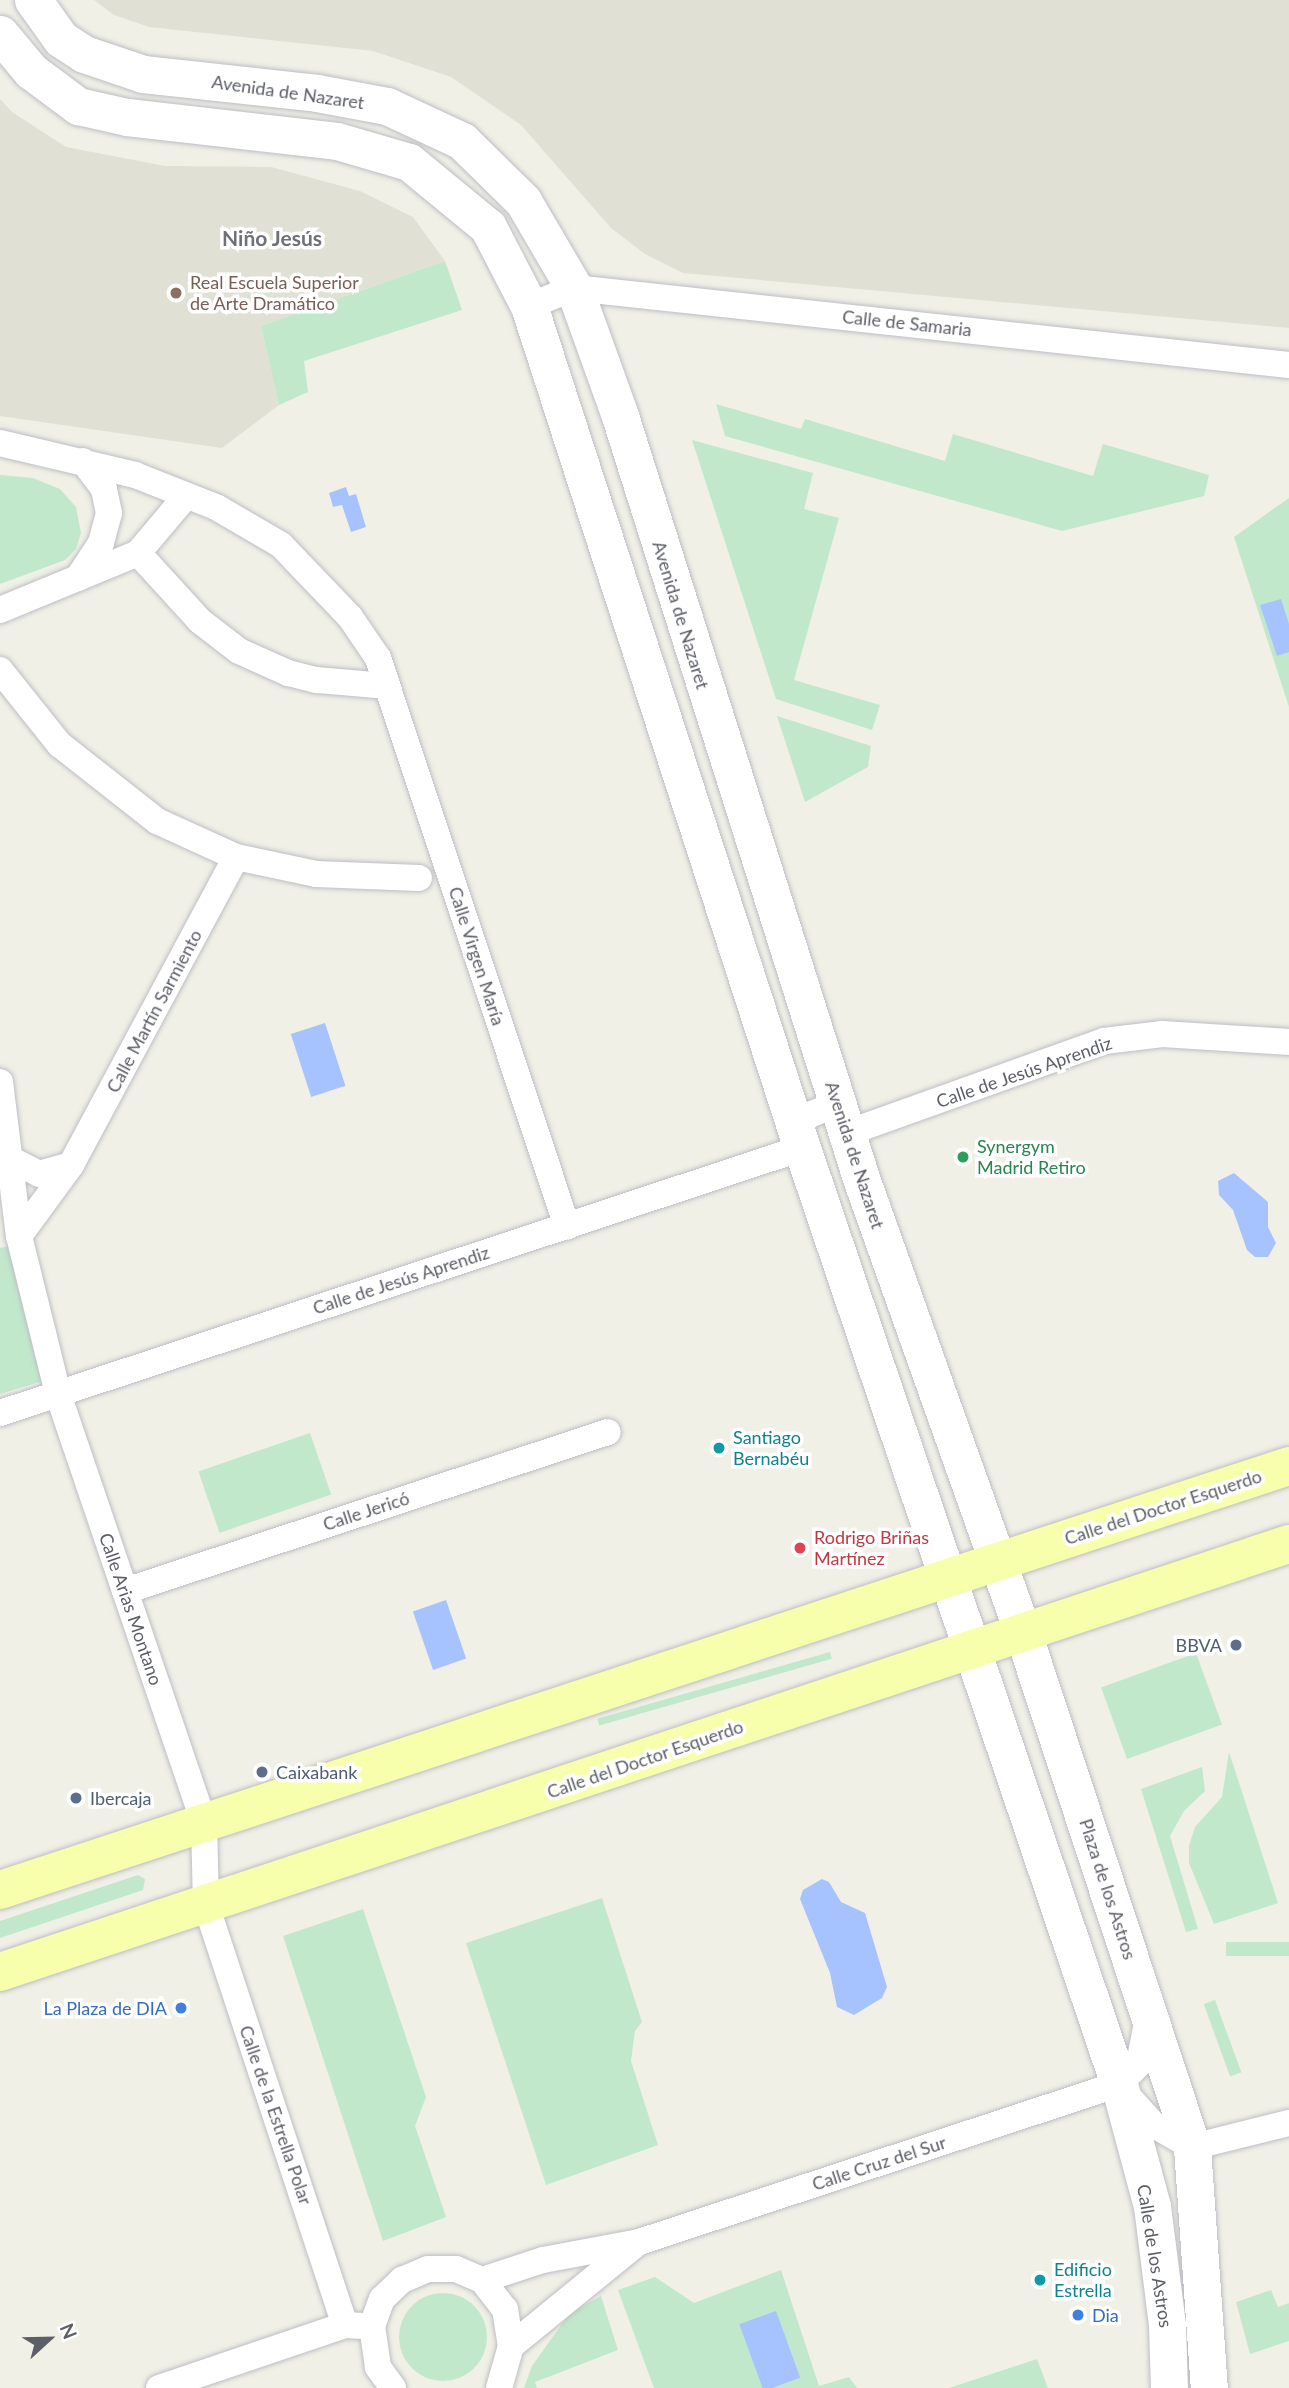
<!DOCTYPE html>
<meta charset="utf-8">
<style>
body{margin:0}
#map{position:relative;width:1289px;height:2388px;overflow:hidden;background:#f0f0e6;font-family:Lato,sans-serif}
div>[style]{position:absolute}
.education>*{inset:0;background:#e0e0d4}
.green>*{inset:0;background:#c2e8cb;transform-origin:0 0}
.round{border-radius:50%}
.water>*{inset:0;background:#a7c3ff;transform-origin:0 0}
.roads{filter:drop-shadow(0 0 2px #bdbec5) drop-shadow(0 0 2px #bdbec5)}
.minor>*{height:26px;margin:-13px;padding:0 13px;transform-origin:13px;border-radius:13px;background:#fff}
.secondary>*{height:37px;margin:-18.5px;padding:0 18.5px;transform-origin:18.5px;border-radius:18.5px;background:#fff}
.primary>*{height:38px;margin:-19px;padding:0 19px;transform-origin:19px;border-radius:19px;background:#f8ffac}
.dots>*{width:19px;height:19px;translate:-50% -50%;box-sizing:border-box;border:4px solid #fff;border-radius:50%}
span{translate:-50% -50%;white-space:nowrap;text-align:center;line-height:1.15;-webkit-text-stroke:7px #fff;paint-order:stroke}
.street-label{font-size:18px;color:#5d5f67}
.education-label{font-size:18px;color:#785e54}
.left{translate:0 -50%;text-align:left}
.leisure-label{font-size:18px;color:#27864d}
.culture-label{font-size:18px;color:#0d838f}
.health-label{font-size:18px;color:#be3a42}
.service-label{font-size:18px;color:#4e5e75}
.right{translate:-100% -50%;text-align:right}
.shop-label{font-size:18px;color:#366cbe}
.quarter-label{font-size:21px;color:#6e7179;font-weight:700}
.north{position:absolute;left:14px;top:2304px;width:70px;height:70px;-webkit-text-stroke:5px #fff;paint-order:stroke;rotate:68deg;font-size:19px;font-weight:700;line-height:28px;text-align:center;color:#5d5f67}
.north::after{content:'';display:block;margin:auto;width:24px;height:32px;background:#5d5f67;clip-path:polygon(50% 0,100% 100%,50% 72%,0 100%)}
</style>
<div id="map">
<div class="education">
<div style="clip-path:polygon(94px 0,1289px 0,1289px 328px,683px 273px,645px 254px,611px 228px,521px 125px,451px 77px,373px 51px,149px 27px,114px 15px)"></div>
<div style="clip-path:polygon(0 99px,12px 112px,66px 147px,165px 166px,271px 167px,360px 191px,413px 217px,445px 261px,261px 326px,279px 405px,222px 448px,0 416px)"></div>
</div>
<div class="green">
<div style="clip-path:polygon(445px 261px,462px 310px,304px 361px,308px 392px,279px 405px,261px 326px)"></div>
<div style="clip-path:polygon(716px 404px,801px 429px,805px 419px,945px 461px,953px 434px,1093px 476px,1103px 444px,1209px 475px,1204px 496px,1062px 531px,725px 436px)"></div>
<div style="clip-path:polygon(692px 440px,813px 473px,804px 509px,839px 518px,794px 680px,880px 705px,872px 730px,776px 699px)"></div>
<div style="clip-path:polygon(0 475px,33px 478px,60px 489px,76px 507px,81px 533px,76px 549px,65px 560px,0 584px)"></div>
<div style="clip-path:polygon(1289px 498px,1289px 707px,1234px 537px)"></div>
<div style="clip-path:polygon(777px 716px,871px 746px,868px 767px,805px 802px)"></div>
<div style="clip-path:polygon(14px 1245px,46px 1380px,0 1394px,0 1248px)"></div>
<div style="left:310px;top:1433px;width:65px;height:118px;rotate:71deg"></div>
<div style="left:830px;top:1652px;width:7px;height:242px;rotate:74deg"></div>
<div style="left:1196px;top:1653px;width:76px;height:101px;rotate:70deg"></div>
<div style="clip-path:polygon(1229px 1752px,1278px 1903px,1214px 1924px,1189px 1863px,1189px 1846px,1195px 1827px,1222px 1797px)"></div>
<div style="clip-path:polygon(1202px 1767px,1205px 1791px,1184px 1811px,1170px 1836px,1198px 1929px,1186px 1932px,1141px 1789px)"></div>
<div style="clip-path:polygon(138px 1875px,145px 1879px,143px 1890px,0 1938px,0 1921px)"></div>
<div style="clip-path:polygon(602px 1898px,642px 2022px,635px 2031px,631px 2061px,658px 2145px,546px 2185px,466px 1943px)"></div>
<div style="clip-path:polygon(363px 1909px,426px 2097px,415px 2126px,446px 2217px,383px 2241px,283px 1936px)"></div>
<div style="left:1289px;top:1942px;width:14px;height:63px;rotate:90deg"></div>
<div style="left:1215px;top:2000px;width:77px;height:12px;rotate:70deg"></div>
<div style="clip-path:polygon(781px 2270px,819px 2386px,849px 2377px,857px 2388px,654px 2388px,618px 2290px,655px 2277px,694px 2303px)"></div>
<div style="clip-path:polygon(1271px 2290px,1278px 2307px,1289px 2303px,1289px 2341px,1250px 2354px,1236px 2302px)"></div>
<div class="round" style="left:399px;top:2293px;width:88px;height:88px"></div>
<div style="clip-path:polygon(601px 2296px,618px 2350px,535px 2382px,537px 2388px,524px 2388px,532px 2366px,569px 2314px)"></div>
<div style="clip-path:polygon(1037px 2359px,1048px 2388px,949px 2388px)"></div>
</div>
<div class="water">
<div style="clip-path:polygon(346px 487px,349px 496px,356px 494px,366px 527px,351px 532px,342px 505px,333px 507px,329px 493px)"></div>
<div style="clip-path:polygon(1281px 599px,1289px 624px,1289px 652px,1277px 656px,1260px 605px)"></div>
<div style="left:325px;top:1023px;width:66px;height:36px;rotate:72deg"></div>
<div style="clip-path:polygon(1234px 1173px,1268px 1202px,1268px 1227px,1276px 1243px,1268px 1257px,1255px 1257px,1247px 1250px,1233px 1210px,1219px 1195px,1218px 1181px)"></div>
<div style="left:446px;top:1600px;width:62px;height:35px;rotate:71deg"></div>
<div style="clip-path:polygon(822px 1879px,829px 1882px,841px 1902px,865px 1913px,887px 1987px,882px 1998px,854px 2015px,837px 2007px,830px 1973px,800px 1899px,803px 1890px)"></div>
<div style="left:776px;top:2311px;width:71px;height:39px;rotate:70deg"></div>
</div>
<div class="roads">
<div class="minor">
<div style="left:529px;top:306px;width:48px;rotate:-21.8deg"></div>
<div style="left:574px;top:288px;width:719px;rotate:6.15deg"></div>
<div style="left:0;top:443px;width:139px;rotate:13.3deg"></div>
<div style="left:135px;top:475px;width:87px;rotate:21.6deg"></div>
<div style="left:216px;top:507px;width:75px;rotate:30.3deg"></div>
<div style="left:281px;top:545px;width:100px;rotate:46.2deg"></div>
<div style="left:350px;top:617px;width:50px;rotate:55.7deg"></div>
<div style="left:378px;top:658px;width:599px;rotate:71.6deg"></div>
<div style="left:138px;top:553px;width:92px;rotate:47.6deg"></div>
<div style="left:200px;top:621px;width:49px;rotate:37.6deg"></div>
<div style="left:239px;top:651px;width:54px;rotate:24.2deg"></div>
<div style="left:288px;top:673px;width:30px;rotate:14deg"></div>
<div style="left:317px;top:680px;width:70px;rotate:4.9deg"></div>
<div style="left:78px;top:578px;width:42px;rotate:-56.7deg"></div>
<div style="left:101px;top:543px;width:31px;rotate:-75deg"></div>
<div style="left:109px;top:513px;width:25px;rotate:-102deg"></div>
<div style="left:104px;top:489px;width:35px;rotate:-127deg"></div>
<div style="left:0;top:610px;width:149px;rotate:-22.4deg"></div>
<div style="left:138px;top:553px;width:75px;rotate:-49.9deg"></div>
<div style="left:0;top:670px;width:95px;rotate:51.4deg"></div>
<div style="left:59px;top:744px;width:125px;rotate:38.2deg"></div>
<div style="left:157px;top:821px;width:87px;rotate:24.5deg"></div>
<div style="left:236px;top:857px;width:82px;rotate:12deg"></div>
<div style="left:316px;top:874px;width:103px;rotate:2.2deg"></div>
<div style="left:0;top:1082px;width:155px;rotate:83deg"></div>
<div style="left:19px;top:1236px;width:163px;rotate:76.1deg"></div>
<div style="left:58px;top:1394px;width:453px;rotate:71.2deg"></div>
<div style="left:204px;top:1823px;width:82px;rotate:88.6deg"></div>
<div style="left:206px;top:1905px;width:442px;rotate:71.7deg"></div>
<div style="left:796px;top:1129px;width:19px;rotate:-47deg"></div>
<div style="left:809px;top:1115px;width:17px;rotate:-21deg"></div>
<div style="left:825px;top:1109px;width:16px;rotate:14deg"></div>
<div style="left:847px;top:1133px;width:273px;rotate:-19.7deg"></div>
<div style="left:1104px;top:1041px;width:59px;rotate:-6.8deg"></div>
<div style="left:1163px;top:1034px;width:126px;rotate:3.6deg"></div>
<div style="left:10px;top:1159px;width:33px;rotate:27deg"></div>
<div style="left:39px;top:1174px;width:33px;rotate:-16deg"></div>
<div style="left:19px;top:1236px;width:88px;rotate:-53.8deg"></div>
<div style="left:71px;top:1165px;width:349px;rotate:-61.8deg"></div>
<div style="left:0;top:1413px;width:845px;rotate:-18.28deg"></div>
<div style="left:125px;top:1591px;width:508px;rotate:-18.22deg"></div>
<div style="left:1125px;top:2093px;width:43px;rotate:47.8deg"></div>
<div style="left:1154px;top:2125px;width:44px;rotate:30.1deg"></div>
<div style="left:1192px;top:2147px;width:100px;rotate:-13.9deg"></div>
<div style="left:482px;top:2280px;width:64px;rotate:-18.2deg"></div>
<div style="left:543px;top:2260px;width:98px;rotate:-10.6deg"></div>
<div style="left:639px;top:2242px;width:505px;rotate:-18.22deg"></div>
<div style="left:1119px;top:2084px;width:28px;rotate:-45deg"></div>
<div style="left:1139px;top:2064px;width:48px;rotate:-79.2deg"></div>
<div style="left:511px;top:2346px;width:160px;rotate:-39.2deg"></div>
<div style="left:159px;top:2388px;width:196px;rotate:-18.7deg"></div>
<div style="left:345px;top:2325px;width:18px;rotate:3deg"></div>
<div style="left:393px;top:2388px;width:26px;rotate:-126deg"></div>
<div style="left:378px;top:2367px;width:41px;rotate:-98.3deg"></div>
<div style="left:372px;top:2326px;width:29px;rotate:-70deg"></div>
<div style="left:382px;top:2299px;width:28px;rotate:-44deg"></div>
<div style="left:402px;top:2280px;width:28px;rotate:-23deg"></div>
<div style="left:428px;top:2269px;width:28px"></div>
<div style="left:456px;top:2269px;width:28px;rotate:23deg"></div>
<div style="left:482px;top:2280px;width:37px;rotate:52deg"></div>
<div style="left:505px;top:2309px;width:37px;rotate:81deg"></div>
<div style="left:511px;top:2346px;width:44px;rotate:105.9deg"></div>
</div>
<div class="secondary">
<div style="left:33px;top:0;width:48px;rotate:54.3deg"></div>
<div style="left:61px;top:39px;width:27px;rotate:33deg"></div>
<div style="left:84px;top:54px;width:62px;rotate:18.7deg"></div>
<div style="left:143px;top:74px;width:175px;rotate:6.2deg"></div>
<div style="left:317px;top:93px;width:71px;rotate:10.5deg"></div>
<div style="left:387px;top:106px;width:83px;rotate:25deg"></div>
<div style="left:462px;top:141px;width:86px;rotate:44.5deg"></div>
<div style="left:523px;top:201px;width:101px;rotate:59.6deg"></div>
<div style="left:574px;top:288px;width:136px;rotate:70.2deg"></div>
<div style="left:620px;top:416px;width:802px;rotate:72.45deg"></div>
<div style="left:862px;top:1181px;width:480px;rotate:70.4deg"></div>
<div style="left:1023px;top:1633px;width:541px;rotate:71.8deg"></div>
<div style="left:1192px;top:2147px;width:242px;rotate:86deg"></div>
<div style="left:0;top:34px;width:48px;rotate:50deg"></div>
<div style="left:31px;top:71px;width:59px;rotate:36.7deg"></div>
<div style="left:78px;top:106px;width:50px;rotate:12.7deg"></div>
<div style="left:127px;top:117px;width:211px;rotate:6.5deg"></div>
<div style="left:337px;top:141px;width:75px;rotate:16.3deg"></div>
<div style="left:409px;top:162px;width:102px;rotate:39.4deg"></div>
<div style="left:488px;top:227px;width:89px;rotate:62.6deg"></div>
<div style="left:529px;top:306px;width:885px;rotate:72.04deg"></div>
<div style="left:802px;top:1148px;width:988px;rotate:71.29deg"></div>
<div style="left:1119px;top:2084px;width:126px;rotate:74.9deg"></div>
<div style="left:1152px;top:2206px;width:120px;rotate:82.8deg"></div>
<div style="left:1167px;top:2325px;width:63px;rotate:88.2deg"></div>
</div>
<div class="primary">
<div style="left:0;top:1890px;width:1357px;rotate:-18.21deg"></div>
<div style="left:0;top:1972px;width:1358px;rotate:-18.37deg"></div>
</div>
</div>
<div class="dots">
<div style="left:176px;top:293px;background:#8d6e63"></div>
<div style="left:963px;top:1157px;background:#2e9e5b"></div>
<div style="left:719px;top:1448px;background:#0f9aa8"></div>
<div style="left:800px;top:1548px;background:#e0444e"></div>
<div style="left:1236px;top:1645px;background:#5c6f8a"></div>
<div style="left:262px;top:1772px;background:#5c6f8a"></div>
<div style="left:76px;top:1798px;background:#5c6f8a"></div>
<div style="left:181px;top:2008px;background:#3f7fe0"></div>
<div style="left:1040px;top:2280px;background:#0f9aa8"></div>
<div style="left:1078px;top:2315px;background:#3f7fe0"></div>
</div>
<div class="street-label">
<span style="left:288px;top:92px;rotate:8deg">Avenida de Nazaret</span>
<span style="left:907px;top:323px;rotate:6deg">Calle de Samaria</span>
<span style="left:681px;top:615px;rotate:73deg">Avenida de Nazaret</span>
<span style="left:477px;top:956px;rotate:72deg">Calle Virgen María</span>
<span style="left:154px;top:1011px;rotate:-62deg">Calle Martín Sarmiento</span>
<span style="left:1024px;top:1072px;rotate:-19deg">Calle de Jesús Aprendiz</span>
<span style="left:855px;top:1155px;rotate:72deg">Avenida de Nazaret</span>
<span style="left:401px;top:1280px;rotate:-18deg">Calle de Jesús Aprendiz</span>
<span style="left:1163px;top:1507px;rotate:-18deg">Calle del Doctor Esquerdo</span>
<span style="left:366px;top:1511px;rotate:-18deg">Calle Jericó</span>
<span style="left:131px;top:1609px;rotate:71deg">Calle Arias Montano</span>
<span style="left:645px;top:1759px;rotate:-19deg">Calle del Doctor Esquerdo</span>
<span style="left:1108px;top:1889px;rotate:72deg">Plaza de los Astros</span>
<span style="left:276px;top:2115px;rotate:71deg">Calle de la Estrella Polar</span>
<span style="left:879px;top:2163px;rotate:-18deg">Calle Cruz del Sur</span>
<span style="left:1155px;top:2256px;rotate:81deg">Calle de los Astros</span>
</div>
<div class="education-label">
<span class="left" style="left:190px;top:293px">Real Escuela Superior<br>de Arte Dramático</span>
</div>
<div class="leisure-label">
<span class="left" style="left:977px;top:1157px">Synergym<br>Madrid Retiro</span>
</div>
<div class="culture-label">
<span class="left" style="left:733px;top:1448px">Santiago<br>Bernabéu</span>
<span class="left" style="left:1054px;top:2280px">Edificio<br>Estrella</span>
</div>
<div class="health-label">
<span class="left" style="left:814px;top:1548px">Rodrigo Briñas<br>Martínez</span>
</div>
<div class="service-label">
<span class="right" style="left:1222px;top:1645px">BBVA</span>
<span class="left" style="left:276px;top:1772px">Caixabank</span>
<span class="left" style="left:90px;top:1798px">Ibercaja</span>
</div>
<div class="shop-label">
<span class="right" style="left:167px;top:2008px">La Plaza de DIA</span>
<span class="left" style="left:1092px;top:2315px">Dia</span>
</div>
<div class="quarter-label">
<span style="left:272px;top:238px">Niño Jesús</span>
</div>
<div class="north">N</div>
</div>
